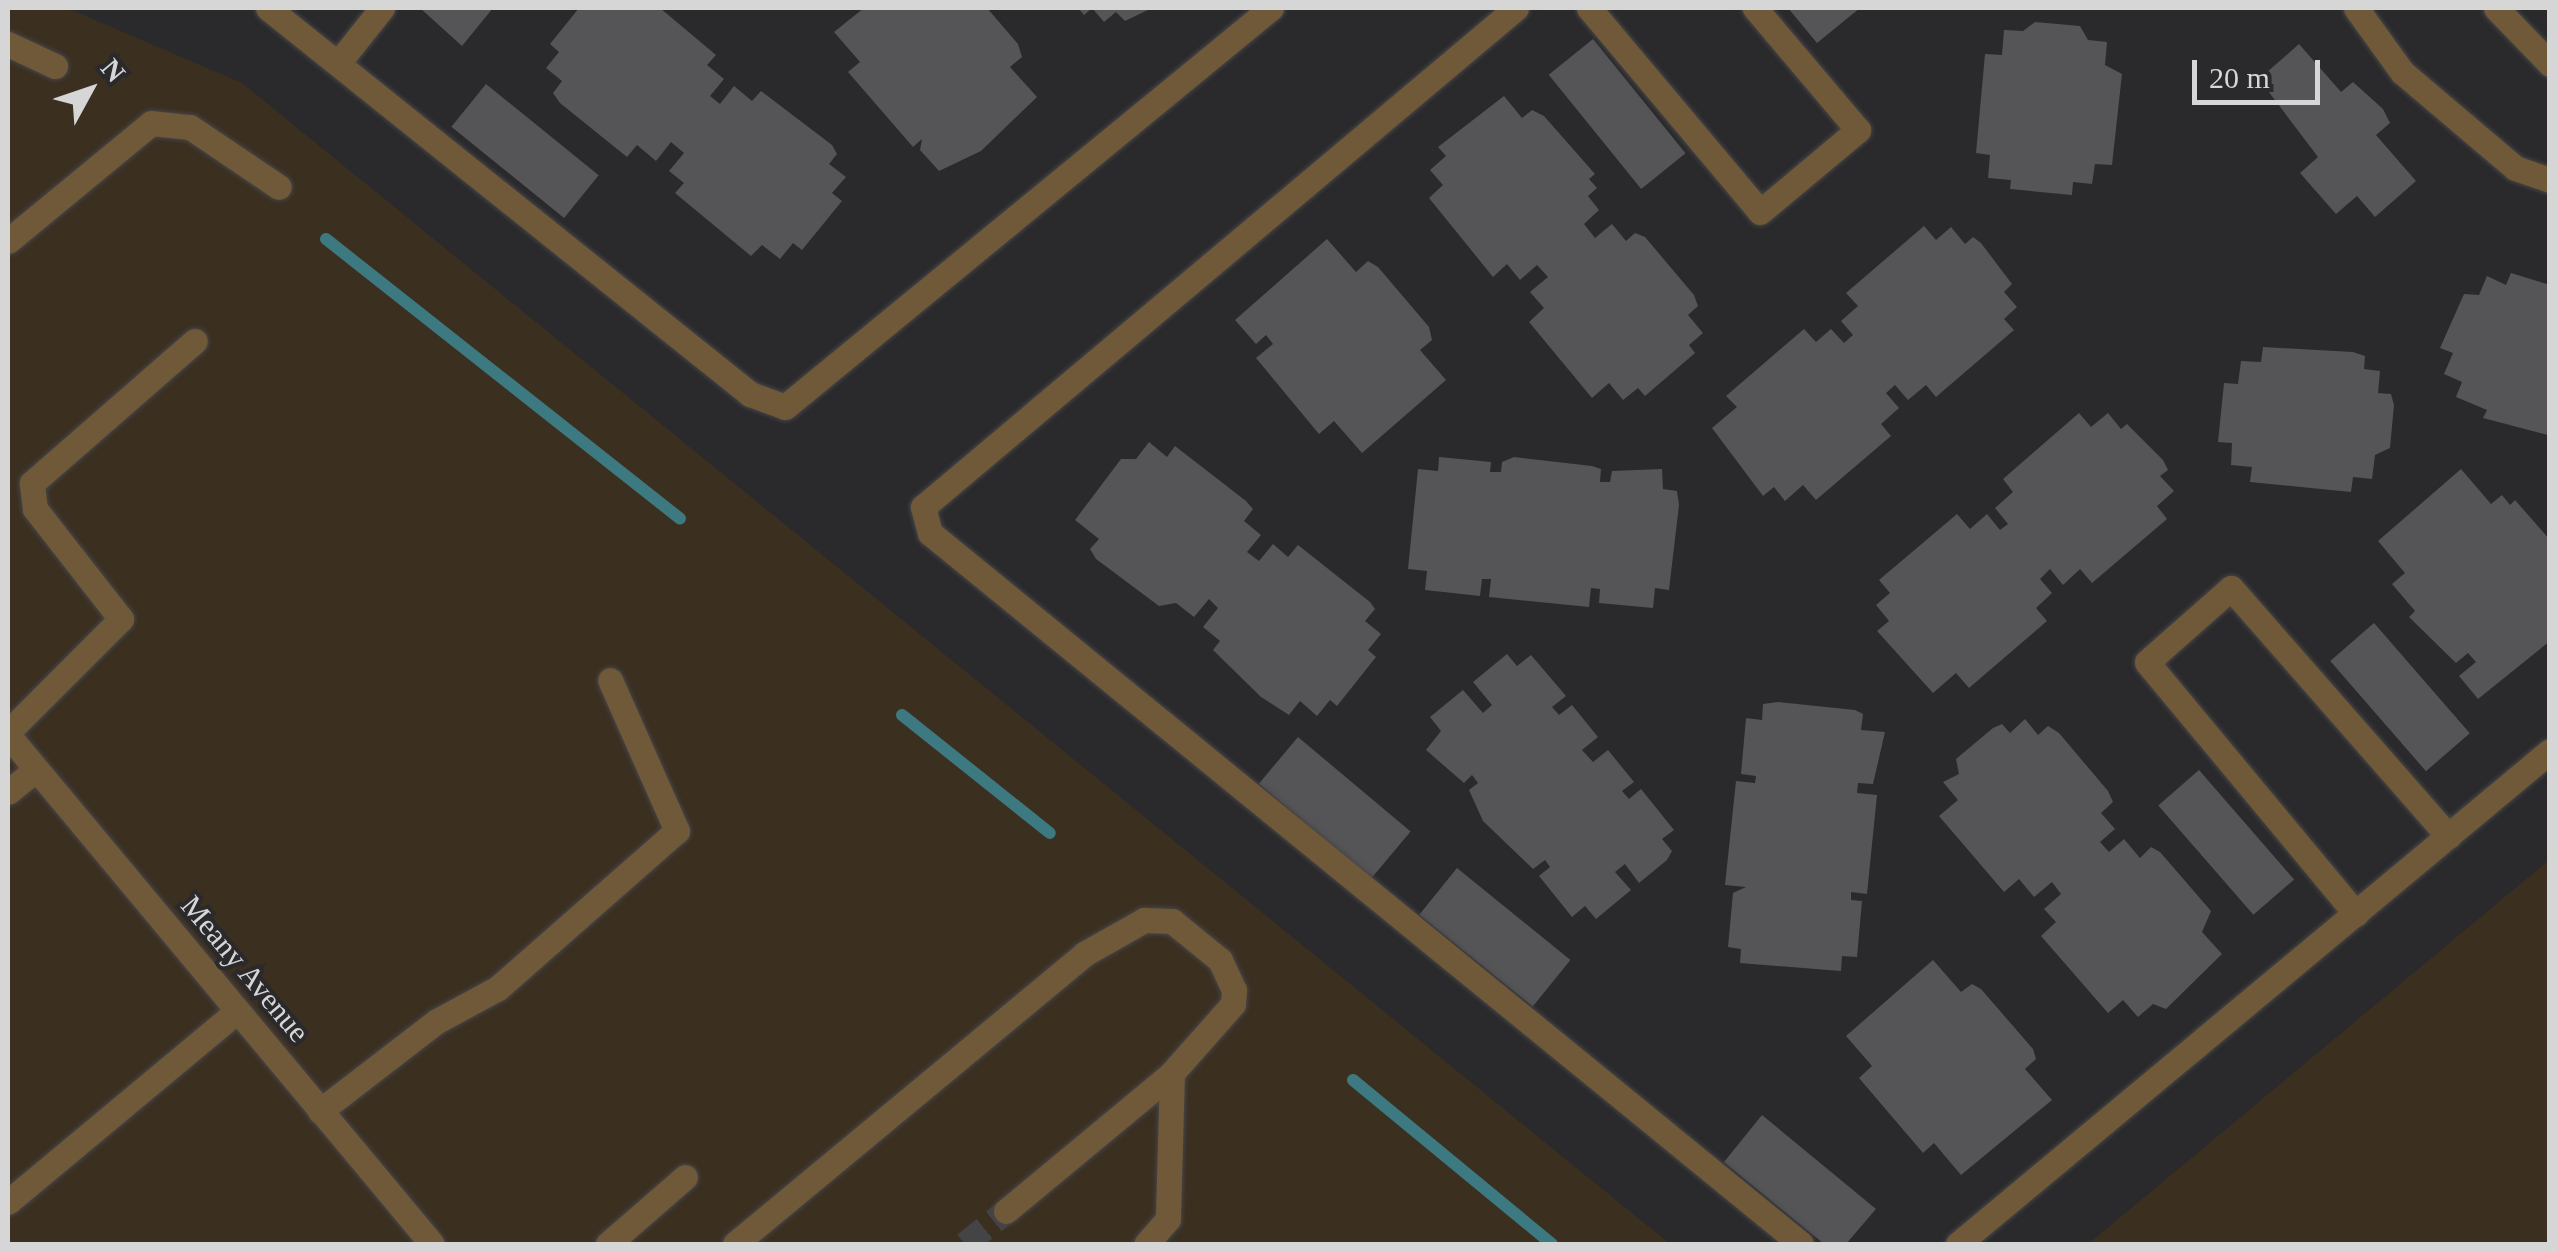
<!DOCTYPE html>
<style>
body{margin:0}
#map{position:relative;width:2557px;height:1252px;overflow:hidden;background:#2a292b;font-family:Georgia,serif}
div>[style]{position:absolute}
.industrial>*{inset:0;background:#3b2f20}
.stream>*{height:12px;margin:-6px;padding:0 6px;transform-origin:6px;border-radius:6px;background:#3c7980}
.building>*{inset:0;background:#555457;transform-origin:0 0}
.minor-tunnel>*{height:25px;margin-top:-12.5px;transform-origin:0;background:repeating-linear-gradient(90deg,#444345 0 25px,transparent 0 37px)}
.roads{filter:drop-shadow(0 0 2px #464547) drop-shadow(0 0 2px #464547)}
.minor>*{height:25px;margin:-12.5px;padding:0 12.5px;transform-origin:12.5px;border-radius:12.5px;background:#6f5939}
span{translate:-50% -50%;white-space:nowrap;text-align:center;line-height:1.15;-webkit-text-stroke:8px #2a292b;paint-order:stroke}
.street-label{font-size:30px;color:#d6d6d7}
.frame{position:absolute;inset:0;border:10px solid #d6d6d7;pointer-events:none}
.north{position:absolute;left:40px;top:40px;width:100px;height:100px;-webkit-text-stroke:8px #2a292b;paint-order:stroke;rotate:50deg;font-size:28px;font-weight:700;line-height:40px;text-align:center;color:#d6d6d7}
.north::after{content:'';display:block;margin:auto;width:35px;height:45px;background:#d6d6d7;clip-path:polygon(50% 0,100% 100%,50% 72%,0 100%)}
.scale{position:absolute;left:2192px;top:60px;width:128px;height:45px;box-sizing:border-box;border:5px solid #d6d6d7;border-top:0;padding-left:12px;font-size:30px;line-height:35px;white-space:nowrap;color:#d6d6d7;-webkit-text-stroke:8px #2a292b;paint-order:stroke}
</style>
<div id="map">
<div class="industrial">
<div style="clip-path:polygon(8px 8px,67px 8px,242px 83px,1670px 1244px,8px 1244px)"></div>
<div style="clip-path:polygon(2549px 860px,2549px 1244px,2088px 1244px)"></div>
</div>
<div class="stream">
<div style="left:326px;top:239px;width:451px;rotate:38.3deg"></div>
<div style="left:902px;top:715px;width:189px;rotate:38.6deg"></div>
<div style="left:1353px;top:1080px;width:258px;rotate:39.5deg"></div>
</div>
<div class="building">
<div style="clip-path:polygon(420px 8px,493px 8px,462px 46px)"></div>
<div style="clip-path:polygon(579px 8px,660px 8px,716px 55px,707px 65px,724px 79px,710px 96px,720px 104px,734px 86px,752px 101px,761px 91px,832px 145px,837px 154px,829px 164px,846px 177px,832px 193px,842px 201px,802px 250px,793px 243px,780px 259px,762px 245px,751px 256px,675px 193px,684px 183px,669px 171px,684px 153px,671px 142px,656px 161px,637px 145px,627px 157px,560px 103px,553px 93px,562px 81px,546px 68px,559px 52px,550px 44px)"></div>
<div style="clip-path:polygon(864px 8px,987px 8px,1018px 44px,1022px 57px,1010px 67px,1037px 97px,981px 151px,939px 171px,920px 150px,922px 139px,913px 147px,848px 72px,860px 62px,834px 32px)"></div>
<div style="clip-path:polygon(1078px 8px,1152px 8px,1125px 21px,1116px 12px,1104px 22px,1092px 8px,1084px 15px)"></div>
<div style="clip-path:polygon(1788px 8px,1860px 8px,1817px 43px)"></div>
<div style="clip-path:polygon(2035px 22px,2080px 26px,2088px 40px,2107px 42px,2105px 65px,2122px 74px,2112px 165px,2095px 164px,2092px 184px,2073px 182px,2072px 195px,2010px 189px,2011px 180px,1988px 178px,1990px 155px,1976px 153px,1985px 54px,2002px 55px,2004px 30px,2023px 31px)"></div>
<div style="left:1593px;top:39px;width:147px;height:57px;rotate:51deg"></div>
<div style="clip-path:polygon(2299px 44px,2341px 92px,2353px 82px,2383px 109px,2390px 123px,2376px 135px,2416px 181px,2375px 217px,2357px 196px,2336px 214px,2300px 173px,2318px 157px,2259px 79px)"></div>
<div style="left:486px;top:84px;width:145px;height:55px;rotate:39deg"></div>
<div style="clip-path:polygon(1504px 96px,1522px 118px,1532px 110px,1544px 116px,1595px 174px,1589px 179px,1597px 188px,1588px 196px,1599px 210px,1584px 224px,1595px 238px,1612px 224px,1626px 241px,1635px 233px,1645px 237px,1694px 295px,1698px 306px,1688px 315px,1703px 333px,1689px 345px,1695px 353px,1645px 396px,1638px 388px,1623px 400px,1609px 383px,1592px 398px,1529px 322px,1544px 308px,1530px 292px,1548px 277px,1537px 265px,1520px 280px,1507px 264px,1493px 277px,1429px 198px,1443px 185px,1430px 170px,1446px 156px,1438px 147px)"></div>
<div style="clip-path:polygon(1924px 226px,1936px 240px,1951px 227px,1965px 244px,1973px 237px,1981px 243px,2012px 284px,2004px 292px,2017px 307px,2004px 319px,2014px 330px,1936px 397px,1926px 385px,1908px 400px,1895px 385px,1886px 393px,1899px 408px,1881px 424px,1891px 436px,1816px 500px,1803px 485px,1785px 501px,1774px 487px,1763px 496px,1712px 428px,1737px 407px,1726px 396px,1804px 329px,1816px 342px,1831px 329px,1844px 343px,1853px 335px,1841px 321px,1858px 306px,1846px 293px)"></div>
<div style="clip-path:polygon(1327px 239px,1356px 272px,1368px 261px,1378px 267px,1429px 327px,1432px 340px,1420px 350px,1446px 380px,1362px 453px,1334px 421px,1319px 434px,1256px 358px,1273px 344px,1266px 335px,1256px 344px,1235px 320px)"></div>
<div style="clip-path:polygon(2511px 273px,2550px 285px,2548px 435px,2483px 418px,2487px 410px,2456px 397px,2462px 382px,2444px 374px,2453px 353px,2440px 348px,2464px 294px,2479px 295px,2487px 276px,2506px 285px)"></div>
<div style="clip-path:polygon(2263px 347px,2353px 352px,2365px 356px,2364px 369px,2380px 371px,2378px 393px,2391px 394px,2394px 405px,2390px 448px,2375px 455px,2372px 479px,2353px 477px,2351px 492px,2250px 482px,2252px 467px,2231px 465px,2232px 443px,2218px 442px,2224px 383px,2238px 384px,2241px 361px,2261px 362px)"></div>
<div style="clip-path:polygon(2079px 413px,2091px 427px,2108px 413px,2121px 429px,2127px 424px,2163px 460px,2168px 470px,2160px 476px,2174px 491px,2157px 506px,2167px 519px,2092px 583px,2080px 569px,2063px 585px,2050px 569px,2040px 579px,2052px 593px,2036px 608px,2047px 621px,1969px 688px,1956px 673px,1933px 693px,1877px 631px,1889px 621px,1876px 605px,1890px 593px,1879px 580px,1957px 514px,1970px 529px,1987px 514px,2000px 530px,2008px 524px,1995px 508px,2013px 492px,2003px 479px)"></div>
<div style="clip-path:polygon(1149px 442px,1167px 457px,1175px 446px,1246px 501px,1253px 509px,1244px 521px,1261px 535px,1247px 552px,1259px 561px,1273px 544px,1288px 557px,1298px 545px,1370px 602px,1375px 609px,1365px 621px,1381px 634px,1368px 650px,1376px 657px,1337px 706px,1330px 700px,1317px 716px,1300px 701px,1289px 715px,1261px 697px,1213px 650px,1220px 641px,1203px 627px,1218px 608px,1209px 599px,1194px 617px,1176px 603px,1159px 606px,1096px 559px,1090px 549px,1099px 539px,1075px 520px,1121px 459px,1136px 459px)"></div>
<div style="clip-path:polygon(1439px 457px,1491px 462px,1490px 472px,1501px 472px,1502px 462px,1514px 457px,1592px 466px,1601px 469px,1600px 482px,1610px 482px,1612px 471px,1662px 469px,1663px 489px,1677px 491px,1679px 505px,1669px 590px,1655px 588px,1653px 608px,1599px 603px,1600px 589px,1591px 588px,1589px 607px,1489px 597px,1491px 579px,1482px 579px,1480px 596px,1425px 590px,1427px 571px,1408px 569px,1418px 469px,1438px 471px)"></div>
<div style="clip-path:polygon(2461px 469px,2491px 504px,2502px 495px,2510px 505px,2515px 500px,2550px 540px,2550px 641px,2478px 699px,2459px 676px,2476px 662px,2468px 653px,2456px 663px,2409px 617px,2415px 611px,2392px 584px,2405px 573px,2378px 541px)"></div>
<div style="left:2374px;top:623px;width:146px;height:58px;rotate:49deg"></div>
<div style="clip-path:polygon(1507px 654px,1517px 666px,1531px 655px,1566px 696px,1552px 707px,1559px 715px,1572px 705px,1598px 737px,1582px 750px,1593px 762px,1608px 750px,1634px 782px,1622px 791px,1629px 799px,1641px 789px,1674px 830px,1662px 839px,1672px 851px,1667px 860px,1639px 883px,1625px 864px,1615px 872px,1631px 890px,1596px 919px,1585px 906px,1572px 917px,1539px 876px,1550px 867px,1545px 860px,1533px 869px,1483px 821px,1469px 790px,1478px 783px,1472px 775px,1464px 783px,1426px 750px,1441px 731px,1430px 717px,1463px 690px,1483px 713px,1492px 705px,1473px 682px)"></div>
<div style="clip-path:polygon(1778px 702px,1855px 710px,1863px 714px,1861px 730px,1885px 732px,1873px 784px,1858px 783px,1857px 793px,1877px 795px,1867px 894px,1851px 892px,1851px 900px,1862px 901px,1857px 957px,1842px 956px,1841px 971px,1740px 963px,1741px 949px,1728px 947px,1733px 893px,1746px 887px,1725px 885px,1736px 781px,1755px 783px,1756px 776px,1741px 774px,1746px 718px,1762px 720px,1763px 704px)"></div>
<div style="clip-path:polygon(2025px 719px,2038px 735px,2048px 726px,2059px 733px,2108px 791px,2113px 802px,2101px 813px,2115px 829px,2100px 842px,2109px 852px,2124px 839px,2140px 858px,2151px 847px,2160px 852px,2211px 911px,2202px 932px,2222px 954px,2166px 1009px,2153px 1004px,2138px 1017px,2123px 1000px,2108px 1013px,2041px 936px,2056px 922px,2044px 909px,2061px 894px,2052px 882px,2034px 897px,2019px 879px,2004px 892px,1939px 816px,1958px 800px,1943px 782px,1959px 774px,1956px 759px,1993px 728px,2002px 724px,2010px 733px)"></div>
<div style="left:1298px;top:737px;width:147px;height:61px;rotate:40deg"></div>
<div style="left:2199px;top:770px;width:145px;height:54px;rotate:49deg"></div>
<div style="left:1457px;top:868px;width:146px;height:60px;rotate:39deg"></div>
<div style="clip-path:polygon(1933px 960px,1961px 992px,1972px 984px,1981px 989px,2033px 1049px,2036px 1059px,2025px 1069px,2052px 1100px,1961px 1175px,1934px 1143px,1923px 1153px,1859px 1078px,1872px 1066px,1846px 1036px)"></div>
<div style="clip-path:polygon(1762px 1115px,1876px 1209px,1846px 1244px,1824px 1244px,1724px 1162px)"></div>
</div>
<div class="minor-tunnel">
<div style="left:965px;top:1244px;width:53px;rotate:-38.8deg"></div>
</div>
<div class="roads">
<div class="minor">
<div style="left:268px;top:8px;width:618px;rotate:38.69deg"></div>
<div style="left:750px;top:394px;width:37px;rotate:20deg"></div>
<div style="left:785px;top:407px;width:629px;rotate:-39.39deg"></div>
<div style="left:1516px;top:8px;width:775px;rotate:139.92deg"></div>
<div style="left:923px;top:507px;width:27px;rotate:75deg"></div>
<div style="left:930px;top:533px;width:1124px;rotate:39.22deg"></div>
<div style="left:1589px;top:8px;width:266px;rotate:50deg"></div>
<div style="left:1760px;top:212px;width:128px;rotate:-39.9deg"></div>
<div style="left:1858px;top:130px;width:160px;rotate:-130.2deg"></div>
<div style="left:2356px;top:8px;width:79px;rotate:54.3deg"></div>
<div style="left:2402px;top:72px;width:148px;rotate:40.3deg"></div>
<div style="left:2515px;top:168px;width:37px;rotate:19deg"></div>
<div style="left:2496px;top:8px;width:78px;rotate:46deg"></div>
<div style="left:8px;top:44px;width:52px;rotate:25.1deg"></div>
<div style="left:339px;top:62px;width:69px;rotate:-51.5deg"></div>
<div style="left:8px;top:241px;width:185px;rotate:-39.5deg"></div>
<div style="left:151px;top:123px;width:39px;rotate:6deg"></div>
<div style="left:190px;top:127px;width:107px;rotate:34deg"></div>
<div style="left:8px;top:732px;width:160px;rotate:-45deg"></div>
<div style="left:121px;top:619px;width:140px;rotate:-128deg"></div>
<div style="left:35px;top:509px;width:26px;rotate:-97deg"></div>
<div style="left:32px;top:483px;width:216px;rotate:-41.1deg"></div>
<div style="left:8px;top:735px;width:662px;rotate:50.21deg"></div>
<div style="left:8px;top:792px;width:36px;rotate:-39deg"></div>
<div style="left:2356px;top:914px;width:327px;rotate:-129.7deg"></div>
<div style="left:2147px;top:662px;width:112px;rotate:-41.4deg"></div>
<div style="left:2231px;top:588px;width:330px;rotate:48.8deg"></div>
<div style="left:320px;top:1111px;width:148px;rotate:-37.6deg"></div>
<div style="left:437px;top:1021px;width:69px;rotate:-28.4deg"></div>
<div style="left:498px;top:988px;width:238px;rotate:-41.3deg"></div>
<div style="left:677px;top:831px;width:165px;rotate:-113.9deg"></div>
<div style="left:8px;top:1202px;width:298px;rotate:-39.8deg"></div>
<div style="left:1006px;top:1211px;width:216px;rotate:-39.7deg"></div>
<div style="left:608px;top:1244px;width:102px;rotate:-41deg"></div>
<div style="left:735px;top:1244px;width:454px;rotate:-39.7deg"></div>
<div style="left:1084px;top:954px;width:69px;rotate:-29.5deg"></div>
<div style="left:1144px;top:920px;width:28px;rotate:2deg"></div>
<div style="left:1172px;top:921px;width:62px;rotate:39.1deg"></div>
<div style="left:1220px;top:960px;width:33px;rotate:65deg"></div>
<div style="left:1234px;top:990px;width:14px;rotate:94deg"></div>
<div style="left:1233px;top:1004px;width:92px;rotate:131.5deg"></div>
<div style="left:1172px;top:1073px;width:146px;rotate:91.6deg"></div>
<div style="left:1168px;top:1219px;width:33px;rotate:131deg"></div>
<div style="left:1958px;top:1244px;width:770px;rotate:-39.79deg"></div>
</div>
</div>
<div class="street-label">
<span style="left:245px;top:969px;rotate:50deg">Meany Avenue</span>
</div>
<div class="frame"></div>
<div class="north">N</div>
<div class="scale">20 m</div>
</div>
